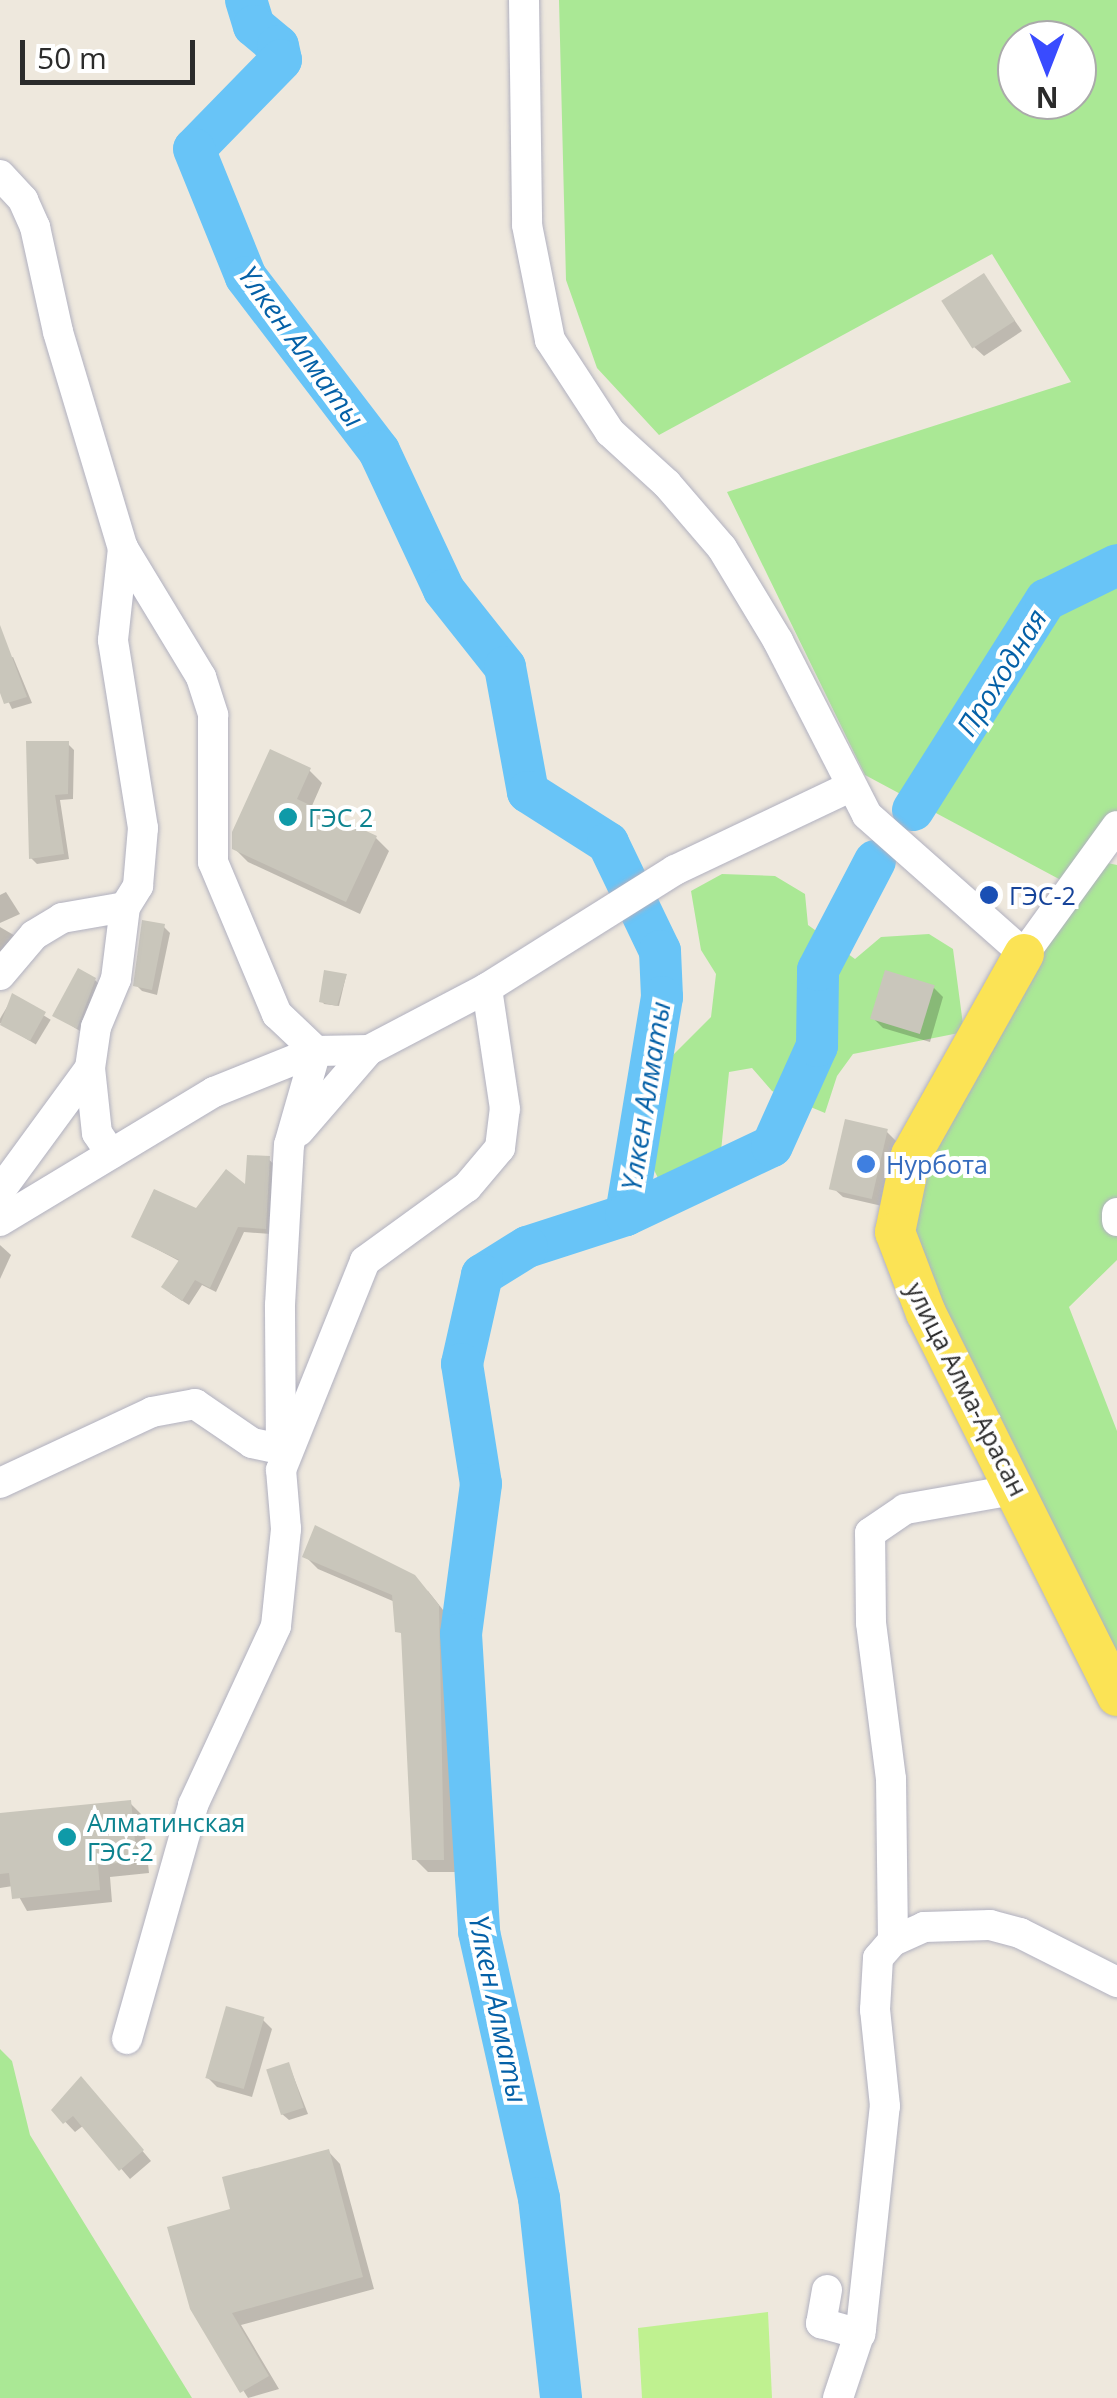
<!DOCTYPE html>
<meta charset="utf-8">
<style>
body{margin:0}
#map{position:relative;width:1117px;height:2398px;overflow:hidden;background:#eee8dd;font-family:"Open Sans",sans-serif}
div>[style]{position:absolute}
.green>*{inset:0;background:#aae895}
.pitch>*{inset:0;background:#bff190}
.shadow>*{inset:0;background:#0003;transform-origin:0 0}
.river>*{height:42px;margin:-21px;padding:0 21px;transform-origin:21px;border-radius:21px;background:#68c4f7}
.building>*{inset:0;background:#c9c6bb;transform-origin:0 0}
.roads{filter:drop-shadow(0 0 2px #b1b1c0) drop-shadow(0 0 2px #b1b1c0)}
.minor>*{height:30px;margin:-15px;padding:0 15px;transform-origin:15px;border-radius:15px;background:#fff}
.major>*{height:40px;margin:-20px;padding:0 20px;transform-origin:20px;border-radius:20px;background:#fbe355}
.dots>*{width:28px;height:28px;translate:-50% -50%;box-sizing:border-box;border:5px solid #fff;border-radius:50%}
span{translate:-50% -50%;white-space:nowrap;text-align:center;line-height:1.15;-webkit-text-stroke:8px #fff;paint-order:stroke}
.culture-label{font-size:25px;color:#0d838f}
.left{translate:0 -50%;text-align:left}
.transit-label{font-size:25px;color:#164399}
.shop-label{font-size:25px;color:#366cbe}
.street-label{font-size:25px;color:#2b2b2b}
.water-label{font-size:28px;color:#0460a7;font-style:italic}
.north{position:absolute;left:997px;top:20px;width:100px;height:100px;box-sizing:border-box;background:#fff;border:2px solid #aaa;border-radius:50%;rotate:180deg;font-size:28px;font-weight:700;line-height:40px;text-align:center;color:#2b2b2b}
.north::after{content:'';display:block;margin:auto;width:35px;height:45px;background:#394bff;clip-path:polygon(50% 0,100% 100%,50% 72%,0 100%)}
.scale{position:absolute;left:20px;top:40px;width:175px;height:45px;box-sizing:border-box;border:5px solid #2b2b2b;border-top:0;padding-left:12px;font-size:30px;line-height:35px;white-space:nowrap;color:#2b2b2b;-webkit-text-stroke:8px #fff;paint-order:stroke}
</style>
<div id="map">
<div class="green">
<div style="clip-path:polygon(evenodd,559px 0,1117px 0,1117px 827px,1093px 860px,1117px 865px,1117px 1260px,1069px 1307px,1117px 1431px,1117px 1696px,895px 1208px,1072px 886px,865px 775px,727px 492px,1071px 382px,992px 254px,659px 435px,597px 368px,566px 280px,559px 0,1017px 40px,1077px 40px,1077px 100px,1017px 100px,1017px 40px)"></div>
<div style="clip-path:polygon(722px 874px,775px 876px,805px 894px,808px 925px,855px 959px,881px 937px,929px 934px,953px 949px,964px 1032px,853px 1054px,837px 1076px,825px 1113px,772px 1091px,752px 1068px,729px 1072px,720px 1161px,659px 1180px,650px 1162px,671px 1057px,711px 1017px,716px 974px,701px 950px,691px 891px)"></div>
<div style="clip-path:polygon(0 2049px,12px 2061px,30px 2135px,192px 2398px,0 2398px)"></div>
</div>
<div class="pitch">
<div style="clip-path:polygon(768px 2312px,772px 2398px,642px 2398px,638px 2328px)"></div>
</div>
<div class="shadow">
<div style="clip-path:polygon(983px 276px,1022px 331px,984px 356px,974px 347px)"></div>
<div style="clip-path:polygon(13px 657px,32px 703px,12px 709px,0 684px,0 662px)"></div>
<div style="clip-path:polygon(68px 744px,74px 750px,73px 799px,60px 800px,69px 859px,37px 864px,31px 858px)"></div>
<div style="clip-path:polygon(309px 770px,322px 783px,311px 808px,376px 838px,389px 851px,360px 914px,248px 862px,234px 848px)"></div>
<div style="clip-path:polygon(6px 892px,20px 914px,0 923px,0 895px)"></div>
<div style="clip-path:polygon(0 927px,17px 937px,0 954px)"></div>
<div style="clip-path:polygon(164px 927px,170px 933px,157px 995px,142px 991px,136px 985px)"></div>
<div style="clip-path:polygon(346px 976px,339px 1006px,324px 1004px,322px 1001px)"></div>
<div style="clip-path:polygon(95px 980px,101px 986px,83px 1033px,55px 1015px)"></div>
<div style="clip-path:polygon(933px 987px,943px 997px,930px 1042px,883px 1028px,873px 1018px)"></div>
<div style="left:13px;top:997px;width:44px;height:29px;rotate:31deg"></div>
<div style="clip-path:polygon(886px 1131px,896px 1141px,882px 1206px,843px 1197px,833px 1188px)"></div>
<div style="clip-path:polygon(268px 1159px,275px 1165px,271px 1234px,244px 1232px,216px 1292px,202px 1285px,189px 1305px,170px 1293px,181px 1262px,134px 1237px,248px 1189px)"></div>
<div style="clip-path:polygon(0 1245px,11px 1255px,0 1279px)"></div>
<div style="clip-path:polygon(305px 1556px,428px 1591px,451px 1620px,456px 1872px,428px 1872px,415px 1859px,404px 1638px,395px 1602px,318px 1569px)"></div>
<div style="clip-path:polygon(130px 1803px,143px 1816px,149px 1873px,110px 1877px,112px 1902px,27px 1911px,13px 1886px,0 1888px,0 1816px)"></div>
<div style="clip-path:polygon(262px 2019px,272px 2029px,252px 2097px,217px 2087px,207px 2077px)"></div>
<div style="clip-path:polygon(289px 2065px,308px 2114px,289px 2120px,282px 2114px)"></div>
<div style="clip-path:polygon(90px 2089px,151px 2161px,130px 2179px,84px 2125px,75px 2132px,54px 2110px)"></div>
<div style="clip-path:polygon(328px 2151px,340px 2164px,374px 2289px,241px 2325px,279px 2389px,248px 2398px,192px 2308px,233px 2211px)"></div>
</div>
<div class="river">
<div style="left:246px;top:0;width:27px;rotate:73deg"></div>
<div style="left:254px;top:26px;width:31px;rotate:40deg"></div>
<div style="left:278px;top:46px;width:14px;rotate:78deg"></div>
<div style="left:281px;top:60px;width:124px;rotate:134.3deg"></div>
<div style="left:194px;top:149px;width:138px;rotate:67.9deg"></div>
<div style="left:246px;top:277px;width:219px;rotate:52.6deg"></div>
<div style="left:379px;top:451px;width:153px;rotate:64.9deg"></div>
<div style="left:444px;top:590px;width:98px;rotate:51.6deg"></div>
<div style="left:505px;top:667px;width:127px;rotate:79.6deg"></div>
<div style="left:528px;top:792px;width:95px;rotate:32.5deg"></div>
<div style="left:608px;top:843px;width:120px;rotate:64.3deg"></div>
<div style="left:660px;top:951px;width:46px;rotate:87.5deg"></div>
<div style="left:662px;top:997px;width:221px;rotate:99.4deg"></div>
<div style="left:626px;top:1215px;width:104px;rotate:162.1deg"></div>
<div style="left:527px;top:1247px;width:53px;rotate:148.1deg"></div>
<div style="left:482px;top:1275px;width:91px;rotate:102.7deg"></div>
<div style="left:462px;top:1364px;width:121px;rotate:81deg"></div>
<div style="left:481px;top:1484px;width:151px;rotate:97.6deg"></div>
<div style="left:461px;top:1634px;width:299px;rotate:86.5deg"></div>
<div style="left:479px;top:1932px;width:273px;rotate:77.3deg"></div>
<div style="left:539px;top:2198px;width:201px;rotate:83.7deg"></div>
<div style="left:913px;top:810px;width:249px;rotate:-57.7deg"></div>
<div style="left:1046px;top:600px;width:79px;rotate:-26.2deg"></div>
<div style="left:626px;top:1215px;width:161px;rotate:-25.3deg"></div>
<div style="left:772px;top:1146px;width:110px;rotate:-65.8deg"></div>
<div style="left:817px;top:1046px;width:76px;rotate:-89.2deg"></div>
<div style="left:818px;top:970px;width:123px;rotate:-62.4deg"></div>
</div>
<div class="building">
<div style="left:984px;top:273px;width:57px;height:51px;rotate:57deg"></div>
<div style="clip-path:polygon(0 625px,27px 697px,4px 704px,0 693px)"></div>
<div style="clip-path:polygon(26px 741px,69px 741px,68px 794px,55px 795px,64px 854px,29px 859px)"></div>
<div style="clip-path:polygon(270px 749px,311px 768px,297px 799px,377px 836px,346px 902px,232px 849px,232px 832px)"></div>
<div style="clip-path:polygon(142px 920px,165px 924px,152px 990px,133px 986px)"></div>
<div style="clip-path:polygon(78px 968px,96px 978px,77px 1029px,52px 1016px)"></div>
<div style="clip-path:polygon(324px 970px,347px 974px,337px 1006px,319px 1002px)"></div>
<div style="left:885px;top:970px;width:52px;height:51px;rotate:17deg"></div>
<div style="clip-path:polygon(12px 993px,46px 1012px,30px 1041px,0 1025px)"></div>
<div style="left:845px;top:1119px;width:44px;height:72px;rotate:13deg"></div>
<div style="clip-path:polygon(247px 1155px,270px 1156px,266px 1229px,238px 1227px,210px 1288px,195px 1280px,182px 1301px,161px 1287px,179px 1260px,131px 1237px,154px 1189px,196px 1208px,226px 1169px,245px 1184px)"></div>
<div style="clip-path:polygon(315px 1525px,415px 1575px,439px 1605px,444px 1860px,412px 1860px,401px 1633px,395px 1632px,392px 1595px,302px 1557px)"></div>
<div style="clip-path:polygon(131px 1800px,137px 1861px,98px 1865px,100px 1890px,12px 1899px,9px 1873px,0 1874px,0 1813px)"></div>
<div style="left:226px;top:2006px;width:40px;height:75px;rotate:16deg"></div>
<div style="left:289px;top:2062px;width:48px;height:24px;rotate:72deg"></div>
<div style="clip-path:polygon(81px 2076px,144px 2150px,119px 2171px,73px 2116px,63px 2124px,51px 2110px)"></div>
<div style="clip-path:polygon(329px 2149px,363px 2277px,232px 2313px,269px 2376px,240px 2393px,190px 2309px,167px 2227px,230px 2209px,222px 2177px)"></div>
</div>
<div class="roads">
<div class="minor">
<div style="left:524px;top:0;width:225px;rotate:89.2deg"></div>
<div style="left:527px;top:225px;width:117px;rotate:78.7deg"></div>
<div style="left:550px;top:340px;width:110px;rotate:56.9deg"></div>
<div style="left:610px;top:432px;width:77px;rotate:42.4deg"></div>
<div style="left:667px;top:484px;width:84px;rotate:49.3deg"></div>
<div style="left:722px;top:548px;width:109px;rotate:58.9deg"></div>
<div style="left:778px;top:641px;width:195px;rotate:62.9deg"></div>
<div style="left:867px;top:815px;width:210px;rotate:41.5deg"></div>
<div style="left:1024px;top:954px;width:158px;rotate:-54deg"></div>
<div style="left:0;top:175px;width:34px;rotate:47deg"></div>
<div style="left:23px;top:200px;width:30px;rotate:66deg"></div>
<div style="left:35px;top:227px;width:107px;rotate:77.6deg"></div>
<div style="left:58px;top:332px;width:226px;rotate:73.3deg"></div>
<div style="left:123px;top:548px;width:151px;rotate:58.8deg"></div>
<div style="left:201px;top:677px;width:40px;rotate:72deg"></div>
<div style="left:213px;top:715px;width:147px;rotate:90deg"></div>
<div style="left:213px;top:862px;width:165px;rotate:67.2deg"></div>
<div style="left:277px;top:1014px;width:54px;rotate:43.5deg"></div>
<div style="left:0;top:975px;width:52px;rotate:-49.6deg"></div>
<div style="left:34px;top:935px;width:33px;rotate:-31deg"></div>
<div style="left:62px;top:918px;width:64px;rotate:-9.9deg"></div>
<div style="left:90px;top:1068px;width:65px;rotate:83.9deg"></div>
<div style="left:97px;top:1133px;width:25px;rotate:56deg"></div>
<div style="left:299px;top:1131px;width:107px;rotate:-49.2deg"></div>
<div style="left:0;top:1191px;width:152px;rotate:-53.8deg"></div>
<div style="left:90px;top:1068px;width:41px;rotate:-81.7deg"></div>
<div style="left:96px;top:1027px;width:52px;rotate:-67.4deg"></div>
<div style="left:116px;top:979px;width:73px;rotate:-82.9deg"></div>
<div style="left:125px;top:907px;width:25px;rotate:-58deg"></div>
<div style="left:138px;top:886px;width:58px;rotate:-85.1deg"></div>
<div style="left:143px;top:828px;width:190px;rotate:-99.1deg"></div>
<div style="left:113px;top:640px;width:93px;rotate:-83.8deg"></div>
<div style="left:1117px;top:1213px;width:8px;rotate:90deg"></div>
<div style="left:0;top:1221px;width:250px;rotate:-31.1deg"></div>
<div style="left:214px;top:1092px;width:110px;rotate:-21.9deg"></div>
<div style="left:316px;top:1051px;width:53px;rotate:-1.1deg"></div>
<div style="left:369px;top:1050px;width:133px;rotate:-27.7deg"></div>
<div style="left:487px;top:988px;width:222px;rotate:-32.1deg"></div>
<div style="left:675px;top:870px;width:194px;rotate:-25.4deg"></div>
<div style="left:281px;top:1454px;width:149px;rotate:-90.4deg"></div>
<div style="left:280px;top:1305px;width:160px;rotate:-86.8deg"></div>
<div style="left:289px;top:1145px;width:98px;rotate:-74deg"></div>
<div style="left:0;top:1483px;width:168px;rotate:-25deg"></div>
<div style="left:152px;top:1412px;width:44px;rotate:-10.5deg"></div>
<div style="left:195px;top:1404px;width:69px;rotate:34.4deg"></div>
<div style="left:252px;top:1443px;width:30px;rotate:12deg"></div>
<div style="left:893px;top:1941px;width:162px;rotate:-90.7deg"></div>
<div style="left:891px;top:1779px;width:157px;rotate:-97.3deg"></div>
<div style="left:871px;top:1623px;width:90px;rotate:-90.6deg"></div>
<div style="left:870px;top:1533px;width:42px;rotate:-34.4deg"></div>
<div style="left:905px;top:1509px;width:115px;rotate:-10deg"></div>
<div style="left:127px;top:2039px;width:243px;rotate:-74.2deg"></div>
<div style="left:193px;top:1805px;width:197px;rotate:-65.1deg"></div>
<div style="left:276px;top:1626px;width:98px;rotate:-84.1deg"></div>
<div style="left:286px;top:1529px;width:59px;rotate:-94.8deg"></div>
<div style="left:281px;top:1470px;width:225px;rotate:-68.1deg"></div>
<div style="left:365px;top:1261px;width:126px;rotate:-36deg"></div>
<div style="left:467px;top:1187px;width:51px;rotate:-49.8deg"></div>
<div style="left:500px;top:1148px;width:39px;rotate:-83deg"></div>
<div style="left:505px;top:1109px;width:122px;rotate:-98.5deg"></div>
<div style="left:827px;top:2290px;width:34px;rotate:100deg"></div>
<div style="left:821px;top:2323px;width:41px;rotate:15.8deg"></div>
<div style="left:838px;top:2398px;width:73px;rotate:-71.6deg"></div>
<div style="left:861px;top:2329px;width:224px;rotate:-83.9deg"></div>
<div style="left:885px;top:2106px;width:97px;rotate:-95.9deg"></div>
<div style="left:875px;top:2010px;width:52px;rotate:-86.7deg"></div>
<div style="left:878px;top:1958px;width:23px;rotate:-49deg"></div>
<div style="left:893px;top:1941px;width:34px;rotate:-24deg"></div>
<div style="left:924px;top:1927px;width:66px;rotate:-1.7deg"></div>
<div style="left:990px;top:1925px;width:31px;rotate:15deg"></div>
<div style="left:1020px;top:1933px;width:109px;rotate:26.8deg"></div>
</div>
<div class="major">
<div style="left:1024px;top:954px;width:231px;rotate:119.3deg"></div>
<div style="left:911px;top:1155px;width:79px;rotate:101.7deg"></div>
<div style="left:895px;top:1232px;width:87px;rotate:69.1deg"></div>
<div style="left:926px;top:1313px;width:428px;rotate:63.5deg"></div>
</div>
</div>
<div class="dots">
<div style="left:288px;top:817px;background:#0f9aa8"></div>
<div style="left:989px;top:895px;background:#1a4fb4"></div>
<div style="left:866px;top:1164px;background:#3f7fe0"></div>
<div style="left:67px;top:1837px;background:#0f9aa8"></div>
</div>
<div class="culture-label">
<span class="left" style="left:308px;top:817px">ГЭС 2</span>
<span class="left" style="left:87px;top:1837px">Алматинская<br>ГЭС-2</span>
</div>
<div class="transit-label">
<span class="left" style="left:1009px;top:895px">ГЭС-2</span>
</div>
<div class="shop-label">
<span class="left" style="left:886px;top:1164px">Нурбота</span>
</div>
<div class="street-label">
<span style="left:967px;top:1389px;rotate:63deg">улица Алма-Арасан</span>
</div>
<div class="water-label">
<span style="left:302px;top:346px;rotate:54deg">Үлкен Алматы</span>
<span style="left:1001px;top:672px;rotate:-58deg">Проходная</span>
<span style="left:645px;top:1096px;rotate:-81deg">Үлкен Алматы</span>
<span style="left:499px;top:2009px;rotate:78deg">Үлкен Алматы</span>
</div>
<div class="north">N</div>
<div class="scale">50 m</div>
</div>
